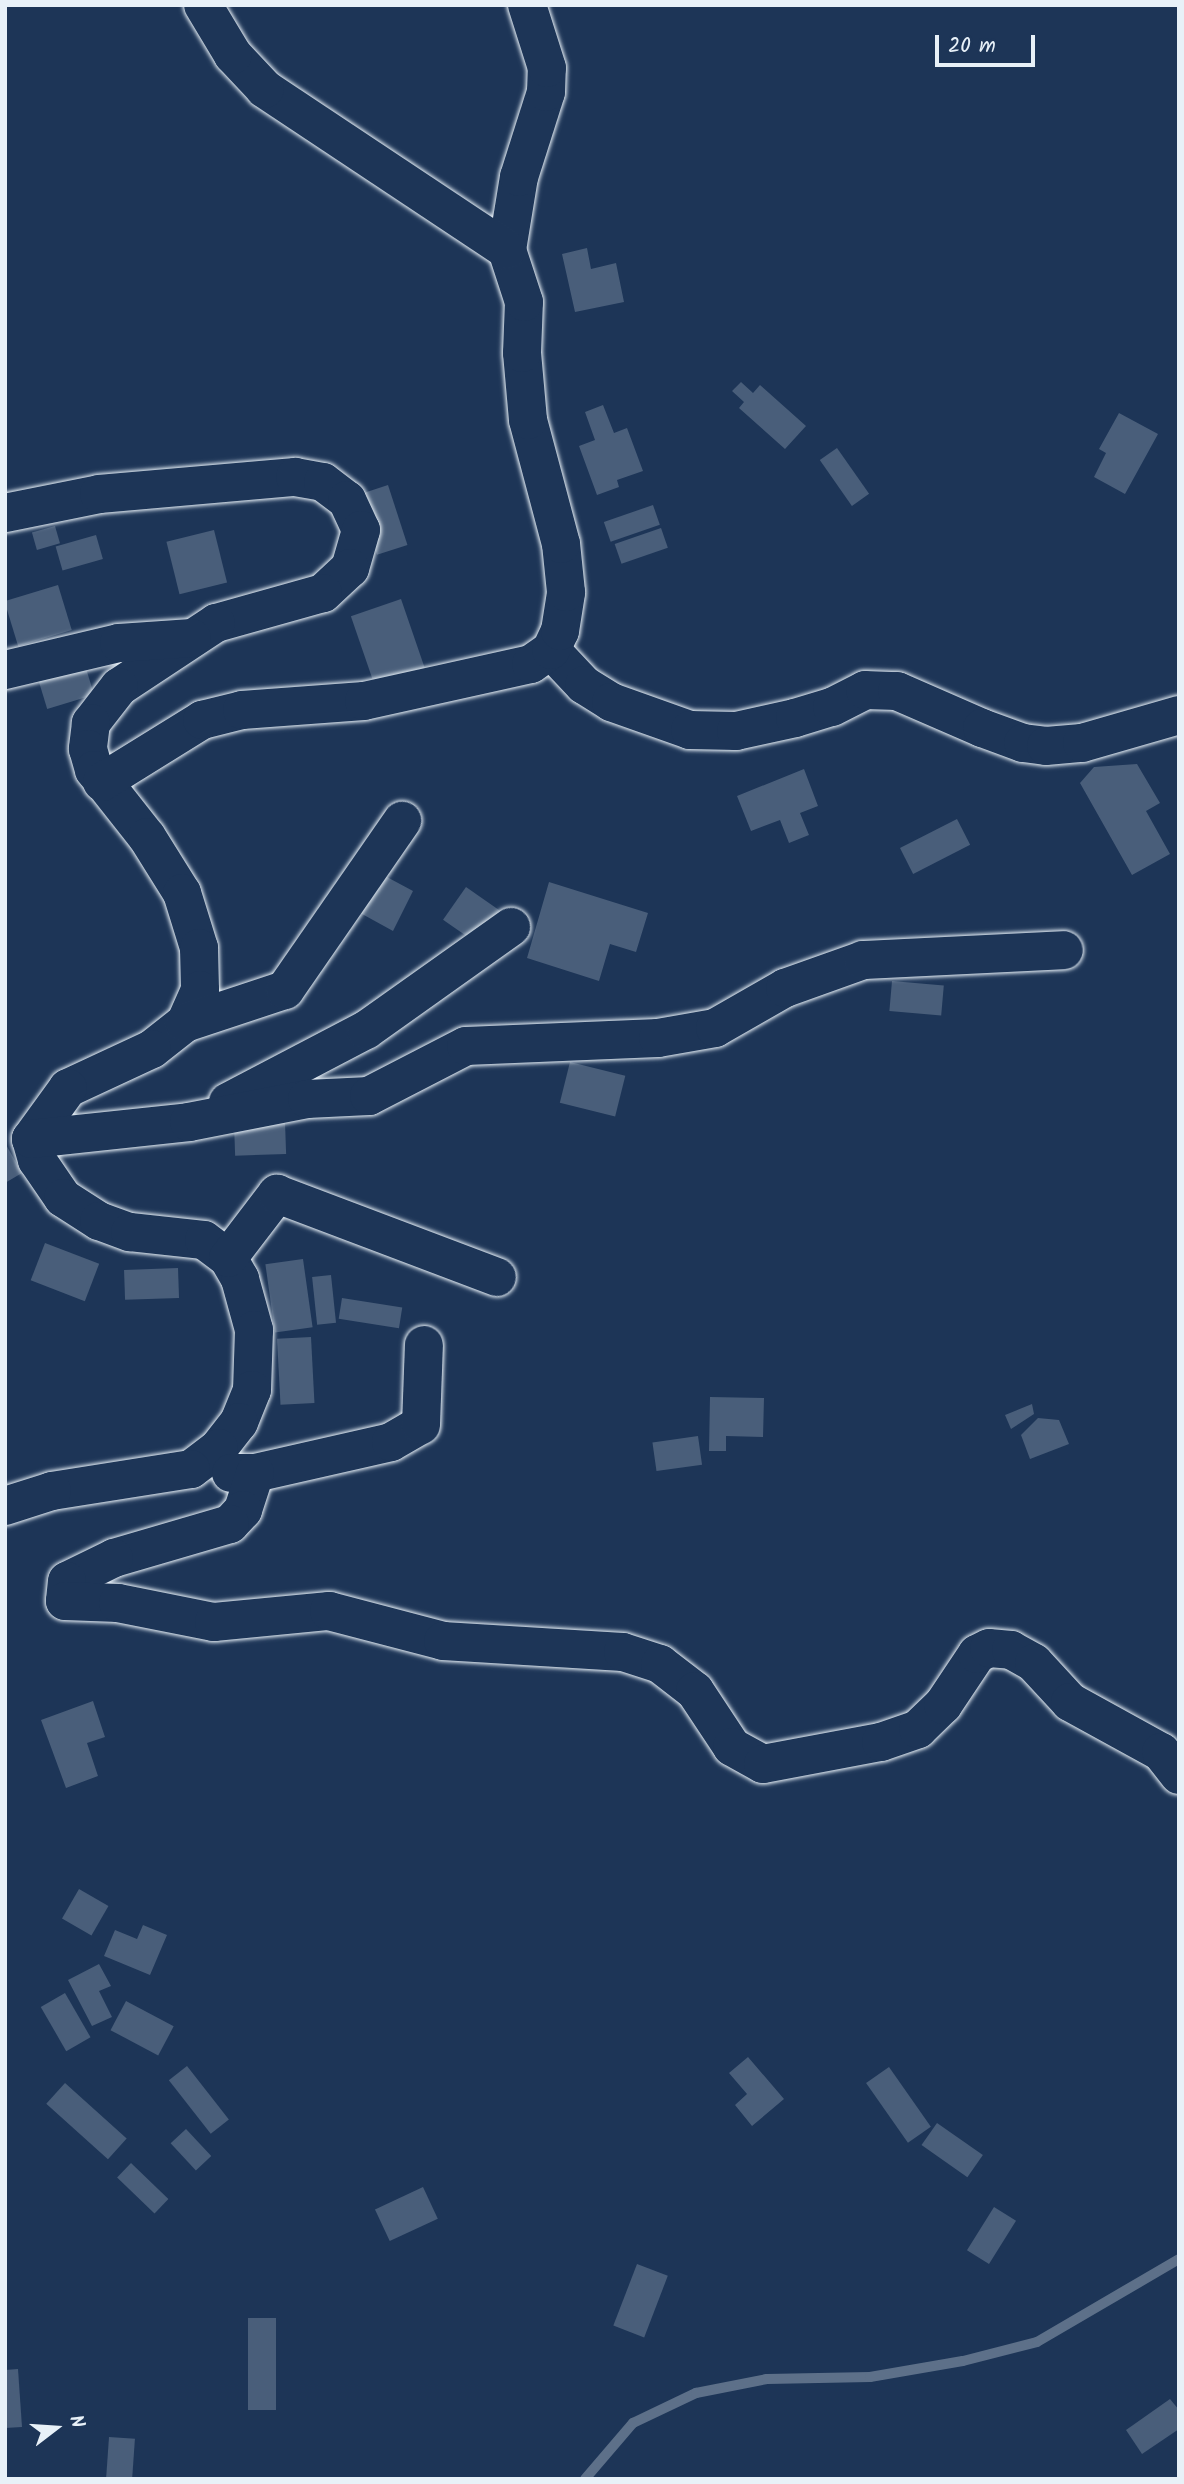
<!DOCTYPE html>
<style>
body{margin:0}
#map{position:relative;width:1184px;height:2484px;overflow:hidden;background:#1d3557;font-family:Kalam,sans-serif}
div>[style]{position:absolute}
.stream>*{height:10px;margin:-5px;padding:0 5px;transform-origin:5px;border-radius:5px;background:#5d7089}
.building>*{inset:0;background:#495e7a;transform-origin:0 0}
.roads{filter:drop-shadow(0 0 2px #e8f1f8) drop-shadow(0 0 2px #e8f1f8)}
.minor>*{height:38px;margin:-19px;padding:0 19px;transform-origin:19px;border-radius:19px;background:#1d3557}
span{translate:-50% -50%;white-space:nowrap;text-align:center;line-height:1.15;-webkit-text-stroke:5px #1d3557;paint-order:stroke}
.frame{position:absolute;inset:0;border:7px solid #e8f1f8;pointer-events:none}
.north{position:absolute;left:21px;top:2393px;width:70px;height:70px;-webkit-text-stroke:5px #1d3557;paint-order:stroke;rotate:73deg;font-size:19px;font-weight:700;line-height:28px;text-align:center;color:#e8f1f8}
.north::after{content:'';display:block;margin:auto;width:24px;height:32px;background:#e8f1f8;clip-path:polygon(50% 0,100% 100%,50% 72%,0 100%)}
.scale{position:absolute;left:935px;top:35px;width:100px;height:32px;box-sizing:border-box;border:4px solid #e8f1f8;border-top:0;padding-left:9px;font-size:21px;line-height:24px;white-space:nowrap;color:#e8f1f8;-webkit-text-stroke:5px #1d3557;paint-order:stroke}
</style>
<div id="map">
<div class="stream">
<div style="left:585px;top:2479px;width:74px;rotate:-49.4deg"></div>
<div style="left:633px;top:2423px;width:70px;rotate:-25.5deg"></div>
<div style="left:696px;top:2393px;width:72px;rotate:-11.2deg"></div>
<div style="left:767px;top:2379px;width:103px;rotate:-1.1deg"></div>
<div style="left:870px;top:2377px;width:94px;rotate:-9.8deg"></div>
<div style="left:963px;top:2361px;width:76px;rotate:-14.4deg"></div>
<div style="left:1037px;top:2342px;width:164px;rotate:-30.3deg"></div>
</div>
<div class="building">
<div style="clip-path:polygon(587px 248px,591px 269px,616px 263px,624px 302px,575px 312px,562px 254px)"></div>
<div style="clip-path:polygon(741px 382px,753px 393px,760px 385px,806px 426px,785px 449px,739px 408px,744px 402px,732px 391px)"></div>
<div style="clip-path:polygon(603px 405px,614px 433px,627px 428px,643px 471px,617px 480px,619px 487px,597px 495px,579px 446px,595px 440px,585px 412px)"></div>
<div style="clip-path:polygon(1119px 413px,1158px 434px,1125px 494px,1094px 477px,1106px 453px,1099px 449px)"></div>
<div style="left:837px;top:448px;width:56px;height:21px;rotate:55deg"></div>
<div style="left:388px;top:485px;width:63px;height:32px;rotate:72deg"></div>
<div style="left:653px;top:505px;width:21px;height:52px;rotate:71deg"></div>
<div style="left:55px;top:526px;width:18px;height:24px;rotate:74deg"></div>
<div style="left:661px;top:528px;width:21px;height:49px;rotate:71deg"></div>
<div style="left:214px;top:530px;width:54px;height:49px;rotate:76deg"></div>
<div style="left:96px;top:535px;width:25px;height:42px;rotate:74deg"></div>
<div style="left:58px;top:585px;width:47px;height:56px;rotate:73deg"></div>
<div style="left:401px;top:599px;width:75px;height:53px;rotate:71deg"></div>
<div style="left:85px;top:665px;width:31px;height:49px;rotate:73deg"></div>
<div style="clip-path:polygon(1137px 764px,1160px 803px,1146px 811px,1170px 854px,1132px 875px,1080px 783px,1094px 767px)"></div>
<div style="clip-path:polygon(804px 769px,818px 806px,800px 813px,809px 835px,789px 843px,780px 820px,751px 831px,737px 796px)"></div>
<div style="left:957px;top:819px;width:29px;height:64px;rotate:63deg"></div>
<div style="clip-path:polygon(385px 876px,413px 891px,393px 931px,353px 909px,366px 885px,377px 890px)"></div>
<div style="clip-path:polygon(549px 882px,648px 913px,636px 952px,610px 944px,599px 981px,527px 958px)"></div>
<div style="left:466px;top:887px;width:42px;height:40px;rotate:35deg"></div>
<div style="left:892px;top:981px;width:52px;height:30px;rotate:5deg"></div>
<div style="left:570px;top:1062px;width:57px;height:42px;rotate:14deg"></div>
<div style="left:285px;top:1122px;width:32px;height:51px;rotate:88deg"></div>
<div style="clip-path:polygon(5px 1143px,22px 1173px,5px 1183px)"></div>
<div style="left:45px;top:1243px;width:58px;height:40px;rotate:21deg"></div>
<div style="left:303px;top:1259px;width:69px;height:38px;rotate:82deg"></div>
<div style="left:178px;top:1268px;width:30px;height:54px;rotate:88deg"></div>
<div style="left:331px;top:1275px;width:48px;height:19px;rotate:84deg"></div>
<div style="left:342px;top:1298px;width:61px;height:21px;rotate:9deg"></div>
<div style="left:311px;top:1337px;width:66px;height:34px;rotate:87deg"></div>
<div style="clip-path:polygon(710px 1397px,764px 1398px,763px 1437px,726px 1436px,726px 1451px,709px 1451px)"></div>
<div style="clip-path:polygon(1032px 1404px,1034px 1414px,1011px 1429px,1005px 1415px)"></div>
<div style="clip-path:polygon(1038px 1418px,1059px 1420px,1069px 1444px,1030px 1459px,1021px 1435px)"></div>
<div style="left:698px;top:1436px;width:29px;height:46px;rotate:82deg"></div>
<div style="clip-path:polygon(93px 1701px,105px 1737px,87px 1743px,98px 1776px,66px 1788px,41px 1720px)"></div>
<div style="left:79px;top:1889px;width:34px;height:34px;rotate:30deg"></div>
<div style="clip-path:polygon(143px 1925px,167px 1935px,150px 1975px,104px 1956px,115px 1930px,137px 1939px)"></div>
<div style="clip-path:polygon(99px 1964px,111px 1986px,99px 1991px,112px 2017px,92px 2026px,68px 1980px)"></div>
<div style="left:65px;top:1993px;width:51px;height:28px;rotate:60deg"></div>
<div style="left:126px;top:2001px;width:54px;height:33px;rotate:28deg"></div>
<div style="clip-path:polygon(748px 2057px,784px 2099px,752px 2126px,735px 2105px,747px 2094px,729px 2073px)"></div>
<div style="left:187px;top:2066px;width:68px;height:23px;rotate:52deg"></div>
<div style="left:889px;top:2067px;width:73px;height:28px;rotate:55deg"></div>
<div style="left:65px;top:2083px;width:83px;height:28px;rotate:42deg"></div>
<div style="left:937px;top:2123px;width:56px;height:27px;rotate:35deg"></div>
<div style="left:186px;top:2129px;width:37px;height:21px;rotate:47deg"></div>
<div style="left:131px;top:2163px;width:52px;height:20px;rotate:44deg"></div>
<div style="left:423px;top:2187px;width:35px;height:53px;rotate:65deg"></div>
<div style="left:994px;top:2207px;width:26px;height:51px;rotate:32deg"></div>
<div style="left:637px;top:2264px;width:33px;height:66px;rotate:21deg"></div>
<div style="left:248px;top:2318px;width:28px;height:92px"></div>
<div style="clip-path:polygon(18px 2369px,22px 2427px,5px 2428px,5px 2370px)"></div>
<div style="clip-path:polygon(1170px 2399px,1179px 2410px,1179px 2429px,1142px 2454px,1126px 2430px)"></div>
<div style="left:109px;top:2437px;width:26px;height:42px;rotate:4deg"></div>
</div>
<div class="roads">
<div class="minor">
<div style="left:507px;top:250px;width:74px;rotate:-80.7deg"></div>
<div style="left:519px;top:177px;width:89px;rotate:-72.4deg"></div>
<div style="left:546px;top:92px;width:24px;rotate:-88deg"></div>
<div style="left:547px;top:68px;width:66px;rotate:-107.6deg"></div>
<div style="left:5px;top:513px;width:96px;rotate:-11.4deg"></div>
<div style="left:99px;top:494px;width:197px;rotate:-5deg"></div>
<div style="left:295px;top:477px;width:28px;rotate:10deg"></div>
<div style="left:323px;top:482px;width:30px;rotate:37deg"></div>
<div style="left:347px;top:500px;width:33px;rotate:65deg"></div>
<div style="left:361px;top:530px;width:40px;rotate:106deg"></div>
<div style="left:350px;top:568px;width:37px;rotate:137deg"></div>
<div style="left:323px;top:593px;width:111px;rotate:164.3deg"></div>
<div style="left:216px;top:623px;width:116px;rotate:146.6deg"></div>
<div style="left:119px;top:687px;width:46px;rotate:127.9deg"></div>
<div style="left:91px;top:723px;width:26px;rotate:97deg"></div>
<div style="left:88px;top:749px;width:22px;rotate:74deg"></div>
<div style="left:94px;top:770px;width:85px;rotate:51.7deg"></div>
<div style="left:147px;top:837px;width:66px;rotate:58deg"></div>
<div style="left:182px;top:893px;width:58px;rotate:72.8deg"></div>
<div style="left:199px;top:948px;width:42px;rotate:88.6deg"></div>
<div style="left:200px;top:990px;width:36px;rotate:114deg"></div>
<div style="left:185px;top:1023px;width:42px;rotate:141.8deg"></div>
<div style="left:152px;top:1049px;width:93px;rotate:155.1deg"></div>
<div style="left:68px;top:1088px;width:63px;rotate:126deg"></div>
<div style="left:31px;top:1139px;width:22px;rotate:74deg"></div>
<div style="left:37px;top:1160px;width:46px;rotate:55.6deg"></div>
<div style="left:63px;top:1198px;width:43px;rotate:32.6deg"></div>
<div style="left:99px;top:1221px;width:33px;rotate:20deg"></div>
<div style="left:130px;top:1232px;width:74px;rotate:6.2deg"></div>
<div style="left:204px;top:1240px;width:30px;rotate:37deg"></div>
<div style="left:228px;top:1258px;width:24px;rotate:60deg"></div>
<div style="left:240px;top:1279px;width:53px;rotate:74.6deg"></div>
<div style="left:254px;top:1330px;width:60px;rotate:91.9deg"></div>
<div style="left:252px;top:1390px;width:35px;rotate:112deg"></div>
<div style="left:239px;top:1422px;width:33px;rotate:128deg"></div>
<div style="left:219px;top:1448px;width:35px;rotate:143deg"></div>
<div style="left:191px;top:1469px;width:141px;rotate:171deg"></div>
<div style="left:52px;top:1491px;width:49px;rotate:162.3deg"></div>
<div style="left:551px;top:650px;width:48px;rotate:46.7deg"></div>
<div style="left:584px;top:685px;width:32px;rotate:32deg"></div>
<div style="left:611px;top:702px;width:84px;rotate:19.5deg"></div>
<div style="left:690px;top:730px;width:46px;rotate:1.2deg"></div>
<div style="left:736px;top:731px;width:60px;rotate:-12.4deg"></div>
<div style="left:795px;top:718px;width:39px;rotate:-17deg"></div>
<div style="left:832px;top:707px;width:37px;rotate:-27deg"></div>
<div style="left:865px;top:690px;width:32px;rotate:2deg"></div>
<div style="left:897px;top:691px;width:93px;rotate:23.5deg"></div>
<div style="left:982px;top:728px;width:44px;rotate:20.1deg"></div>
<div style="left:1023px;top:743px;width:23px;rotate:7deg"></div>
<div style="left:1046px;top:746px;width:36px;rotate:-5deg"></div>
<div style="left:1082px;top:743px;width:101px;rotate:-16.1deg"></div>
<div style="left:5px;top:670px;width:117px;rotate:-13.3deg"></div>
<div style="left:119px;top:643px;width:73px;rotate:-3.9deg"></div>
<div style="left:102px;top:782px;width:118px;rotate:-31.8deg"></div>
<div style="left:202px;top:720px;width:41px;rotate:-14deg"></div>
<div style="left:242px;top:710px;width:122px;rotate:-4.2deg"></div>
<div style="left:364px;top:701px;width:171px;rotate:-12.5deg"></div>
<div style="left:531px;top:664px;width:24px;rotate:-35deg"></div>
<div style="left:551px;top:650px;width:21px;rotate:-65deg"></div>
<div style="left:560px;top:631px;width:39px;rotate:-81deg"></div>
<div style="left:566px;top:592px;width:48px;rotate:-95.9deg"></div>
<div style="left:561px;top:544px;width:128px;rotate:-104.9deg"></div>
<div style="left:528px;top:420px;width:67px;rotate:-95.1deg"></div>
<div style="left:522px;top:353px;width:51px;rotate:-87.8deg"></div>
<div style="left:524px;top:302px;width:55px;rotate:-108.1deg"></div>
<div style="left:507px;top:250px;width:291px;rotate:-146.4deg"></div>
<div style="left:265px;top:89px;width:47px;rotate:-133.3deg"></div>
<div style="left:233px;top:55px;width:58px;rotate:-121deg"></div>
<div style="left:185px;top:1023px;width:105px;rotate:-18.3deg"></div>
<div style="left:285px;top:990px;width:206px;rotate:-55.3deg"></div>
<div style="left:228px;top:1102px;width:156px;rotate:-27.6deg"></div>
<div style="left:366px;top:1030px;width:178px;rotate:-35.4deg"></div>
<div style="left:31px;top:1139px;width:159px;rotate:-6.1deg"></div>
<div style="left:189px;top:1122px;width:120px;rotate:-11deg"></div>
<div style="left:307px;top:1099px;width:62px;rotate:-2.8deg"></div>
<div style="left:369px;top:1096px;width:109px;rotate:-27.3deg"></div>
<div style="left:466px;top:1046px;width:192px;rotate:-2.4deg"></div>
<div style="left:658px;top:1038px;width:58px;rotate:-10deg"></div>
<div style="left:715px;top:1028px;width:81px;rotate:-29.7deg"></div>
<div style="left:785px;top:988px;width:83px;rotate:-19.7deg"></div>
<div style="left:863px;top:960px;width:201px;rotate:-2.8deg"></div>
<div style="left:228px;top:1258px;width:81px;rotate:-52.6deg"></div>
<div style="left:277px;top:1194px;width:235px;rotate:20.7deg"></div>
<div style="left:231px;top:1473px;width:24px"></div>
<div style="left:255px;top:1473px;width:139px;rotate:-12.8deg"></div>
<div style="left:391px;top:1442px;width:34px;rotate:-30deg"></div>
<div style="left:421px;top:1425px;width:80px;rotate:-87.9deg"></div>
<div style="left:255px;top:1473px;width:39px;rotate:108deg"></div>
<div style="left:243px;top:1510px;width:19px;rotate:133deg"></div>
<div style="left:230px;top:1524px;width:121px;rotate:163.7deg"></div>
<div style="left:114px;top:1558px;width:52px;rotate:153.9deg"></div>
<div style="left:67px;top:1581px;width:20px;rotate:96deg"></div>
<div style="left:65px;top:1601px;width:53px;rotate:2.2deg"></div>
<div style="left:118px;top:1603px;width:98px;rotate:11.2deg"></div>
<div style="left:214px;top:1622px;width:116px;rotate:-5.5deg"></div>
<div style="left:329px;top:1611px;width:118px;rotate:14.7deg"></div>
<div style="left:443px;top:1641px;width:180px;rotate:3.5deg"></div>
<div style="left:623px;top:1652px;width:39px;rotate:18deg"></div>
<div style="left:660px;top:1664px;width:44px;rotate:37.6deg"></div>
<div style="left:695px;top:1691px;width:67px;rotate:56.5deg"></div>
<div style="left:732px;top:1747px;width:35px;rotate:29deg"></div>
<div style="left:763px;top:1764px;width:120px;rotate:-10.6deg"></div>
<div style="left:881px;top:1742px;width:39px;rotate:-19deg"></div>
<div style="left:918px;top:1729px;width:35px;rotate:-44deg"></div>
<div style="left:943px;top:1705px;width:61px;rotate:-56.3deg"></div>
<div style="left:977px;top:1654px;width:13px;rotate:-27deg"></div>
<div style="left:989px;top:1648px;width:22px;rotate:5deg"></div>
<div style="left:1011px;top:1650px;width:26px;rotate:29deg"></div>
<div style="left:1034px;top:1663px;width:53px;rotate:47.3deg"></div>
<div style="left:1070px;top:1702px;width:104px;rotate:28.8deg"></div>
<div style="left:1161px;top:1752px;width:29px;rotate:52deg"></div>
</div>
</div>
<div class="frame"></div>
<div class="north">N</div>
<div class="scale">20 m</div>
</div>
